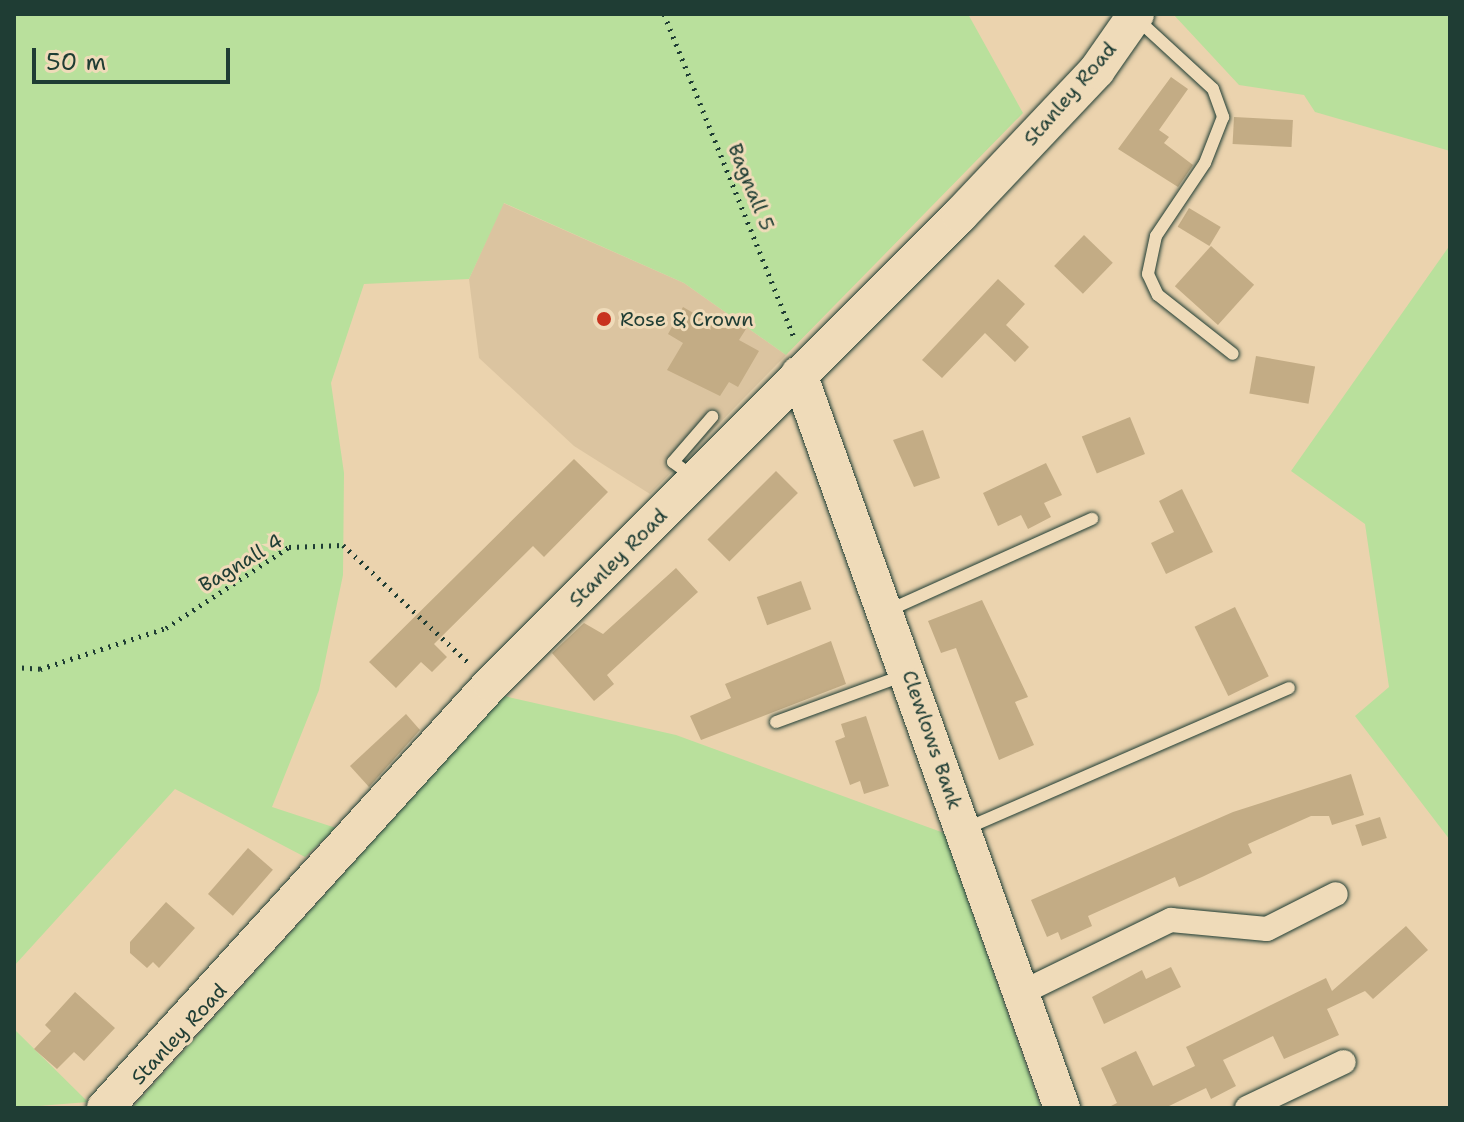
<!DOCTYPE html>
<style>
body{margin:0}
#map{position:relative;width:1464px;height:1122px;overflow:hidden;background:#ebd3ae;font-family:"Shantell Sans",sans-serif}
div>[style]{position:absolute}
.built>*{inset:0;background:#dbc4a0}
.green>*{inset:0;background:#b9e09c}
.building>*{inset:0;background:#c3ac85;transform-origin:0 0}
.path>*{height:5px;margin-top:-2.5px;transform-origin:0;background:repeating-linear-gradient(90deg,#1f3d34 0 2px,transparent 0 8px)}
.roads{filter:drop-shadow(0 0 2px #1f3d34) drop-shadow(0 0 2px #1f3d34)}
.lane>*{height:12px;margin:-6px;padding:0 6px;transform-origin:6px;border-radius:6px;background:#efdbb9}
.street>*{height:24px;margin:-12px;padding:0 12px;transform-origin:12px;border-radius:12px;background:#efdbb9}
.secondary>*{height:36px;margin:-18px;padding:0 18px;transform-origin:18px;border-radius:18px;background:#efdbb9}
.dots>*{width:22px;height:22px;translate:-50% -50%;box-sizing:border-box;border:4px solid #efdbb9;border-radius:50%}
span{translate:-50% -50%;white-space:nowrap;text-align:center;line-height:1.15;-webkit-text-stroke:6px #efdbb9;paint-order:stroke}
.street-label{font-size:20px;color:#1f3d34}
.poi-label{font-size:20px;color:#1f3d34}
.left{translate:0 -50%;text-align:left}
.frame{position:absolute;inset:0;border:16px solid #1f3d34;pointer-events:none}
.scale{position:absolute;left:32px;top:48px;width:198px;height:36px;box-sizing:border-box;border:4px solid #1f3d34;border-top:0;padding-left:10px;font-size:24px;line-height:28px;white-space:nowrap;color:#1f3d34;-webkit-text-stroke:6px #efdbb9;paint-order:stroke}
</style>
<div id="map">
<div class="built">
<div style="clip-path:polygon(503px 203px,684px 283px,786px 355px,650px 494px,574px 446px,479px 358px,469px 279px)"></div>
</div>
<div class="green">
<div style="clip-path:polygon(14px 14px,968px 14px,1023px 113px,786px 355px,684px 283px,504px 203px,469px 279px,364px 284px,331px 383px,344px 473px,343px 575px,319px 690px,272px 807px,336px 828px,305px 857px,175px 789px,14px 966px)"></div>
<div style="clip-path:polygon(1173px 14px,1450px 14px,1450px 151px,1315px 112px,1304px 95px,1239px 85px)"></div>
<div style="clip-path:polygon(1450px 245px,1450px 840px,1355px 716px,1389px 687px,1365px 524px,1291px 471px)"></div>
<div style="clip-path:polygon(504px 696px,676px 735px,944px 833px,1041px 1108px,132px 1108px)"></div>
<div style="clip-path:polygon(14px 1029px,88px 1102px,14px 1108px)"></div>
</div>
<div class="building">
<div style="clip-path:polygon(1171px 77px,1188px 89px,1159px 130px,1169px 137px,1164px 143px,1193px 165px,1178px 187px,1118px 149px)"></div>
<div style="left:1234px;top:117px;width:59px;height:27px;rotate:3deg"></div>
<div style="left:1189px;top:208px;width:37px;height:22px;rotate:31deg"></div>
<div style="left:1084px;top:235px;width:40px;height:43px;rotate:44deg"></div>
<div style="left:1211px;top:246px;width:58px;height:54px;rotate:42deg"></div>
<div style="clip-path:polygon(998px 279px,1025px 304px,1006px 325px,1029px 347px,1015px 362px,985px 333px,942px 378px,922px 360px)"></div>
<div style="clip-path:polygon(683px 307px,714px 325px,720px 314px,746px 329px,739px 340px,759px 351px,738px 387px,729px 382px,720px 396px,667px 370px,683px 343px,668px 334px)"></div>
<div style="left:1256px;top:356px;width:60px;height:38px;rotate:10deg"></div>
<div style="left:1130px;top:417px;width:40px;height:52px;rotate:68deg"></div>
<div style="clip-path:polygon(923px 430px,940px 478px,914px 487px,893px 440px)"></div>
<div style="clip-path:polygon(574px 459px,608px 492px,544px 557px,533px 546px,434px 644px,447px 657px,432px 672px,421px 662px,396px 688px,369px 662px)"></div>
<div style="clip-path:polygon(1046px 463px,1062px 495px,1044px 503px,1051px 517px,1028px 529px,1021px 515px,998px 526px,983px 493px)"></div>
<div style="left:776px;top:471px;width:31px;height:97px;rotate:45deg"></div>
<div style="clip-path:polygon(1182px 489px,1213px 552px,1166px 574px,1151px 543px,1174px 532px,1159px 501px)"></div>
<div style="clip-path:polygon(676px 568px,698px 592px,607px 675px,614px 684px,594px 701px,552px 653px,584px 623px,603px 634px)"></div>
<div style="left:801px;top:581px;width:30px;height:47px;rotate:70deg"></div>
<div style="clip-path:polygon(982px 600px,1028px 697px,1015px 702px,1034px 745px,999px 760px,956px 648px,941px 653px,928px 621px)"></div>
<div style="left:1235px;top:607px;width:77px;height:45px;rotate:64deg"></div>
<div style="clip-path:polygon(831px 641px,846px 684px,701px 740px,690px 716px,731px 698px,725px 684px)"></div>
<div style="clip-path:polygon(406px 714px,420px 730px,369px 787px,350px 766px)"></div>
<div style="clip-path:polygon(866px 716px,889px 786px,864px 794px,860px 781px,850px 785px,835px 741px,845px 737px,841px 724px)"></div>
<div style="clip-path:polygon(1351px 774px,1364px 815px,1332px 825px,1329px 816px,1311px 816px,1248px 844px,1252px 853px,1202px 877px,1179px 887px,1175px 877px,1088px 916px,1092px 926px,1061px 940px,1058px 932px,1047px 937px,1031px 900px,1233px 812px)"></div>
<div style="left:1380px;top:817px;width:22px;height:26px;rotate:72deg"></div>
<div style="left:248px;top:848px;width:33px;height:61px;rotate:41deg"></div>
<div style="clip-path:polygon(166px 902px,195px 928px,159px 968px,153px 962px,147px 968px,130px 953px,130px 942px)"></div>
<div style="clip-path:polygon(1406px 926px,1428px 950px,1373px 999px,1365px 991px,1327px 1009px,1339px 1035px,1284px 1059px,1273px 1036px,1223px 1060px,1236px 1086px,1211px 1099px,1206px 1088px,1165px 1108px,1107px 1108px,1117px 1103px,1101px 1068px,1136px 1051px,1153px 1086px,1195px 1066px,1186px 1047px,1326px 978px,1332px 991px)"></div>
<div style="clip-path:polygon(1171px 967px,1181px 987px,1104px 1024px,1092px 997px,1142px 970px,1146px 979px)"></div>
<div style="clip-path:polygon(75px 992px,115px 1028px,84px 1061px,74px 1052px,57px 1069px,34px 1049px,51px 1031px,45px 1025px)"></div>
</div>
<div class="path">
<div style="left:664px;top:14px;width:349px;rotate:68.1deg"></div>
<div style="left:14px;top:667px;width:26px;rotate:4deg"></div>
<div style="left:40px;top:669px;width:133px;rotate:-18deg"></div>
<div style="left:166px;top:628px;width:147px;rotate:-33.4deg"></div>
<div style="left:289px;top:547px;width:54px;rotate:-2.1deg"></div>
<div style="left:343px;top:545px;width:175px;rotate:43.2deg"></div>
</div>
<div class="roads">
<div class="lane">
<div style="left:1137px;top:19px;width:103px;rotate:42.6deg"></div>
<div style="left:1213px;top:89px;width:30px;rotate:70deg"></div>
<div style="left:1223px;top:117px;width:49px;rotate:111.4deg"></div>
<div style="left:1205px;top:163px;width:88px;rotate:123.9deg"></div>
<div style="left:1156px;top:236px;width:39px;rotate:102deg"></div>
<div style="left:1148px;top:274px;width:23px;rotate:65deg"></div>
<div style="left:1158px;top:295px;width:95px;rotate:38.2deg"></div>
<div style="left:695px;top:478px;width:27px;rotate:-144deg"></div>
<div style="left:673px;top:462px;width:60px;rotate:-49.1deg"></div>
<div style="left:887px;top:611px;width:225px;rotate:-24.2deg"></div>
<div style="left:776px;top:722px;width:134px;rotate:-20.1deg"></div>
<div style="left:967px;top:828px;width:351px;rotate:-23.5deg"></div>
</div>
<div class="street">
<div style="left:1021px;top:993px;width:167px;rotate:-26deg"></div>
<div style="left:1171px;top:920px;width:96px;rotate:5.4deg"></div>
<div style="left:1267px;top:929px;width:77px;rotate:-26.9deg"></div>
<div style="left:1247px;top:1108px;width:107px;rotate:-25.4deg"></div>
</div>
<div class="secondary">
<div style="left:799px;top:374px;width:780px;rotate:70.29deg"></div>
<div style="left:105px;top:1108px;width:573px;rotate:-47.69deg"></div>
<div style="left:491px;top:684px;width:663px;rotate:-45deg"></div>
<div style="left:960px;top:215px;width:199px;rotate:-46.6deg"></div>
<div style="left:1097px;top:70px;width:68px;rotate:-55.1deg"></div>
</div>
</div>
<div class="dots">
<div style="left:604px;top:319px;background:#c8321e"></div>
</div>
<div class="street-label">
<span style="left:1070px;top:94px;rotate:-49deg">Stanley Road</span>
<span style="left:751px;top:187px;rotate:68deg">Bagnall 5</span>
<span style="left:618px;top:558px;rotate:-45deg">Stanley Road</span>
<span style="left:241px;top:563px;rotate:-31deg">Bagnall 4</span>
<span style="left:932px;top:740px;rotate:71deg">Clewlows Bank</span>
<span style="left:179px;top:1034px;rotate:-47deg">Stanley Road</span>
</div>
<div class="poi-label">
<span class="left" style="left:620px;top:319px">Rose &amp; Crown</span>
</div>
<div class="frame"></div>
<div class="scale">50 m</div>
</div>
